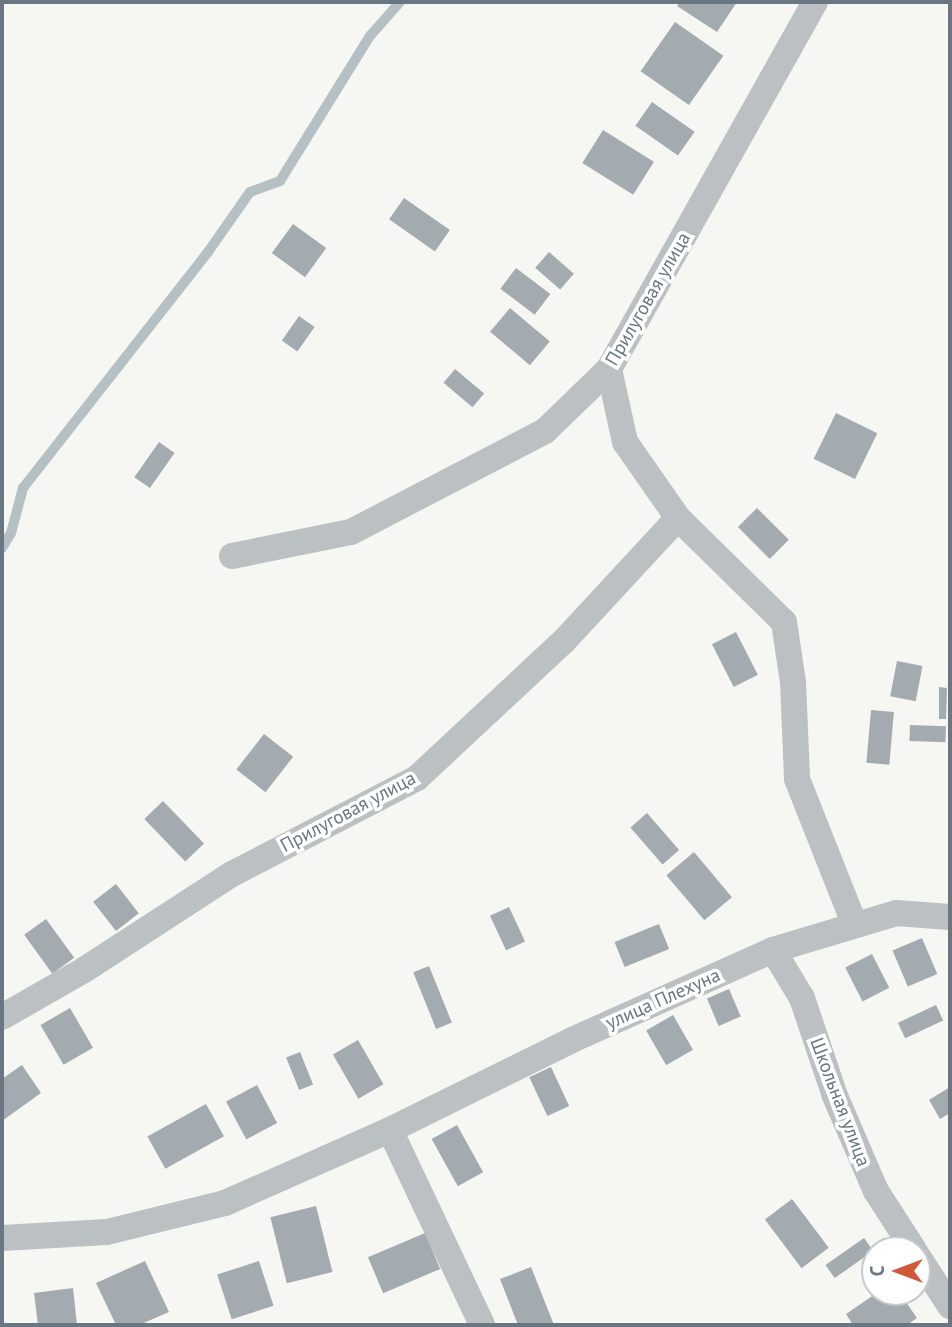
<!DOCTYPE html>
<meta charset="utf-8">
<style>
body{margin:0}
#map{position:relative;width:952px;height:1327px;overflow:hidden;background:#f6f6f3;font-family:"PT Sans",sans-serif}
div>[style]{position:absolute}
.stream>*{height:10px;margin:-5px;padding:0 5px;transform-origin:5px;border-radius:5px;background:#b4c0c3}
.building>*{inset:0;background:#a3abb0;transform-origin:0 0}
.street>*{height:26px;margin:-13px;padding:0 13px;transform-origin:13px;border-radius:13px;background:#bbc0c3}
span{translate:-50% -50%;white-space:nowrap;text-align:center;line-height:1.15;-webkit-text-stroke:7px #fff;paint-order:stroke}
.street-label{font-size:19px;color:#687781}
.frame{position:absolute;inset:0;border:4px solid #687781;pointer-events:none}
.north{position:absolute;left:861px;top:1236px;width:70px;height:70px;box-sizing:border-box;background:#fff;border:2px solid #c3c9cd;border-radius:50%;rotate:270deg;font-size:19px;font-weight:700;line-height:28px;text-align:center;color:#687781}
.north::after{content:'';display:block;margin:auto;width:24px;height:32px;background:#d25837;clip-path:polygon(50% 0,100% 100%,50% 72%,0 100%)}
</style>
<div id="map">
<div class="stream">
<div style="left:2px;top:548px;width:17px;rotate:-59deg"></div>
<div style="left:11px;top:533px;width:47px;rotate:-75.1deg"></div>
<div style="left:23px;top:488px;width:300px;rotate:-51.9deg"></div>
<div style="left:208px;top:252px;width:73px;rotate:-55deg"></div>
<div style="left:250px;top:192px;width:32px;rotate:-20deg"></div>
<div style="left:280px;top:181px;width:171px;rotate:-58.2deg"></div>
<div style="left:370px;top:36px;width:45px;rotate:-48.6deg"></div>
</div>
<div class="building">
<div style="clip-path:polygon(680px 2px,737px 2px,717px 32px,677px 6px)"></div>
<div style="left:675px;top:22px;width:59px;height:60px;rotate:35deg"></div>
<div style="left:652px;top:102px;width:52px;height:29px;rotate:35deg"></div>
<div style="left:603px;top:130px;width:60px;height:39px;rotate:32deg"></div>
<div style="left:404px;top:198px;width:56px;height:26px;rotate:35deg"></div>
<div style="left:293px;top:224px;width:41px;height:36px;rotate:36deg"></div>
<div style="left:549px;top:252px;width:33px;height:21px;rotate:41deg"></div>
<div style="left:516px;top:268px;width:43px;height:26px;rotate:37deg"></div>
<div style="left:510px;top:308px;width:52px;height:31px;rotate:40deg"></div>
<div style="left:299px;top:316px;width:19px;height:30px;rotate:35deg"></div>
<div style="left:455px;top:369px;width:38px;height:18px;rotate:40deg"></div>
<div style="left:836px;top:413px;width:46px;height:51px;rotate:26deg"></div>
<div style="left:159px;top:442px;width:19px;height:43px;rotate:35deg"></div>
<div style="left:757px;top:508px;width:45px;height:27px;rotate:45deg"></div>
<div style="left:736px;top:632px;width:48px;height:27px;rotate:63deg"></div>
<div style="left:897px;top:661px;width:26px;height:36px;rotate:11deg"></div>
<div style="clip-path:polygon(939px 687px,947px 688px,946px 719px,939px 719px)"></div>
<div style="left:871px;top:710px;width:23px;height:53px;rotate:5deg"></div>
<div style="left:910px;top:725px;width:36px;height:16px;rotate:2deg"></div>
<div style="left:264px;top:734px;width:37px;height:45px;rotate:38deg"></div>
<div style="left:163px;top:801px;width:59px;height:26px;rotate:46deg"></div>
<div style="left:647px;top:813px;width:49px;height:22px;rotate:49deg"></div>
<div style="left:694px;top:852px;width:59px;height:36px;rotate:50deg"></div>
<div style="left:116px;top:884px;width:37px;height:29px;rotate:52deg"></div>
<div style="left:509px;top:907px;width:38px;height:21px;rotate:65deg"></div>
<div style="left:46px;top:919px;width:48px;height:27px;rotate:54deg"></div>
<div style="left:659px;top:924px;width:27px;height:48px;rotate:68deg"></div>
<div style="left:922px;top:938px;width:39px;height:32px;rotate:67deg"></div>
<div style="left:872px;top:954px;width:38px;height:30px;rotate:63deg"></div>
<div style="left:429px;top:966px;width:61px;height:17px;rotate:68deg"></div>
<div style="left:729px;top:989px;width:30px;height:24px;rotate:67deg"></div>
<div style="left:936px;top:1005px;width:17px;height:42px;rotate:65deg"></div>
<div style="left:70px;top:1008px;width:46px;height:34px;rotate:60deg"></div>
<div style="left:673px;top:1015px;width:40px;height:31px;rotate:60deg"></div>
<div style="left:358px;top:1040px;width:51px;height:29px;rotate:60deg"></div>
<div style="left:300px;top:1052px;width:35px;height:15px;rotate:68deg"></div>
<div style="clip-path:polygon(22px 1065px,41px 1093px,2px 1121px,2px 1079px)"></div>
<div style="left:551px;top:1067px;width:43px;height:24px;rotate:65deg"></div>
<div style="left:257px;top:1085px;width:43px;height:35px;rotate:62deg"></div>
<div style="clip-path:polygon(950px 1087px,950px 1113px,940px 1119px,929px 1100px)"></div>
<div style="left:206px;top:1104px;width:37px;height:67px;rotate:61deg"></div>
<div style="left:457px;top:1125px;width:54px;height:29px;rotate:61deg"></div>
<div style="left:792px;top:1199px;width:61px;height:34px;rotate:53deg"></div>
<div style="left:316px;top:1206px;width:68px;height:47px;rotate:76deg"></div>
<div style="left:425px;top:1233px;width:39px;height:62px;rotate:67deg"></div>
<div style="left:864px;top:1238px;width:16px;height:47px;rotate:55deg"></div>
<div style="clip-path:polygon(145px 1261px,169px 1312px,139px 1325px,116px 1325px,96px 1283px)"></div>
<div style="left:259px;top:1261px;width:47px;height:44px;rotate:72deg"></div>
<div style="clip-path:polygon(531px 1267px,554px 1325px,518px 1325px,500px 1279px)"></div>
<div style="clip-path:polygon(73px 1288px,77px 1325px,38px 1325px,34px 1293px)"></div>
<div style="clip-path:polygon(878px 1292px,899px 1292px,917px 1318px,907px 1325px,853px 1325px,846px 1314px)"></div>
</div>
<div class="street">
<div style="left:609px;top:369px;width:75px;rotate:77.6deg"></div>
<div style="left:625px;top:442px;width:93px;rotate:55.1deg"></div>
<div style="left:678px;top:518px;width:148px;rotate:44.5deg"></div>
<div style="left:784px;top:622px;width:61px;rotate:81.5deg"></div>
<div style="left:793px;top:682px;width:97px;rotate:87.6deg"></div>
<div style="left:797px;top:779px;width:155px;rotate:68.4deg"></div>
<div style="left:232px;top:556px;width:121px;rotate:-11.4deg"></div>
<div style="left:351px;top:532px;width:219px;rotate:-27.5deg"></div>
<div style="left:545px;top:431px;width:89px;rotate:-44.1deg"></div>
<div style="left:609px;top:369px;width:421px;rotate:-60.7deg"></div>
<div style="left:773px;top:950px;width:56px;rotate:58.9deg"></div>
<div style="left:802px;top:998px;width:103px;rotate:71.4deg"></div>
<div style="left:835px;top:1096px;width:103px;rotate:66.7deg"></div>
<div style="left:876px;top:1191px;width:70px;rotate:57.2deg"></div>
<div style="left:2px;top:1017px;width:95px;rotate:-29.8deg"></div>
<div style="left:84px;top:970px;width:176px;rotate:-33deg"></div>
<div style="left:232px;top:874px;width:208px;rotate:-27.4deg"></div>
<div style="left:417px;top:778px;width:200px;rotate:-43deg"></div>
<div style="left:563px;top:642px;width:169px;rotate:-47.2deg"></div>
<div style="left:390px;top:1130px;width:216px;rotate:64.7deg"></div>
<div style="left:2px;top:1238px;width:105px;rotate:-3.3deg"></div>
<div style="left:107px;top:1232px;width:122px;rotate:-13.8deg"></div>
<div style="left:225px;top:1203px;width:180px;rotate:-23.9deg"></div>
<div style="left:390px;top:1130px;width:203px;rotate:-26.3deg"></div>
<div style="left:572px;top:1040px;width:220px;rotate:-24.1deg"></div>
<div style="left:773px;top:950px;width:128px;rotate:-16.7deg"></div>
<div style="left:896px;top:913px;width:54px;rotate:4.2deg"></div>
<div style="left:917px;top:1255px;width:61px;rotate:57.1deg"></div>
</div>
<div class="street-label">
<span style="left:648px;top:299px;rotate:-60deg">Прилуговая улица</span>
<span style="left:348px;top:812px;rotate:-28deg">Прилуговая улица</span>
<span style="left:663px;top:999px;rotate:-24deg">улица Плехуна</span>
<span style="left:840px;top:1102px;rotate:69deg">Школьная улица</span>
</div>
<div class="frame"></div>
<div class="north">С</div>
</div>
